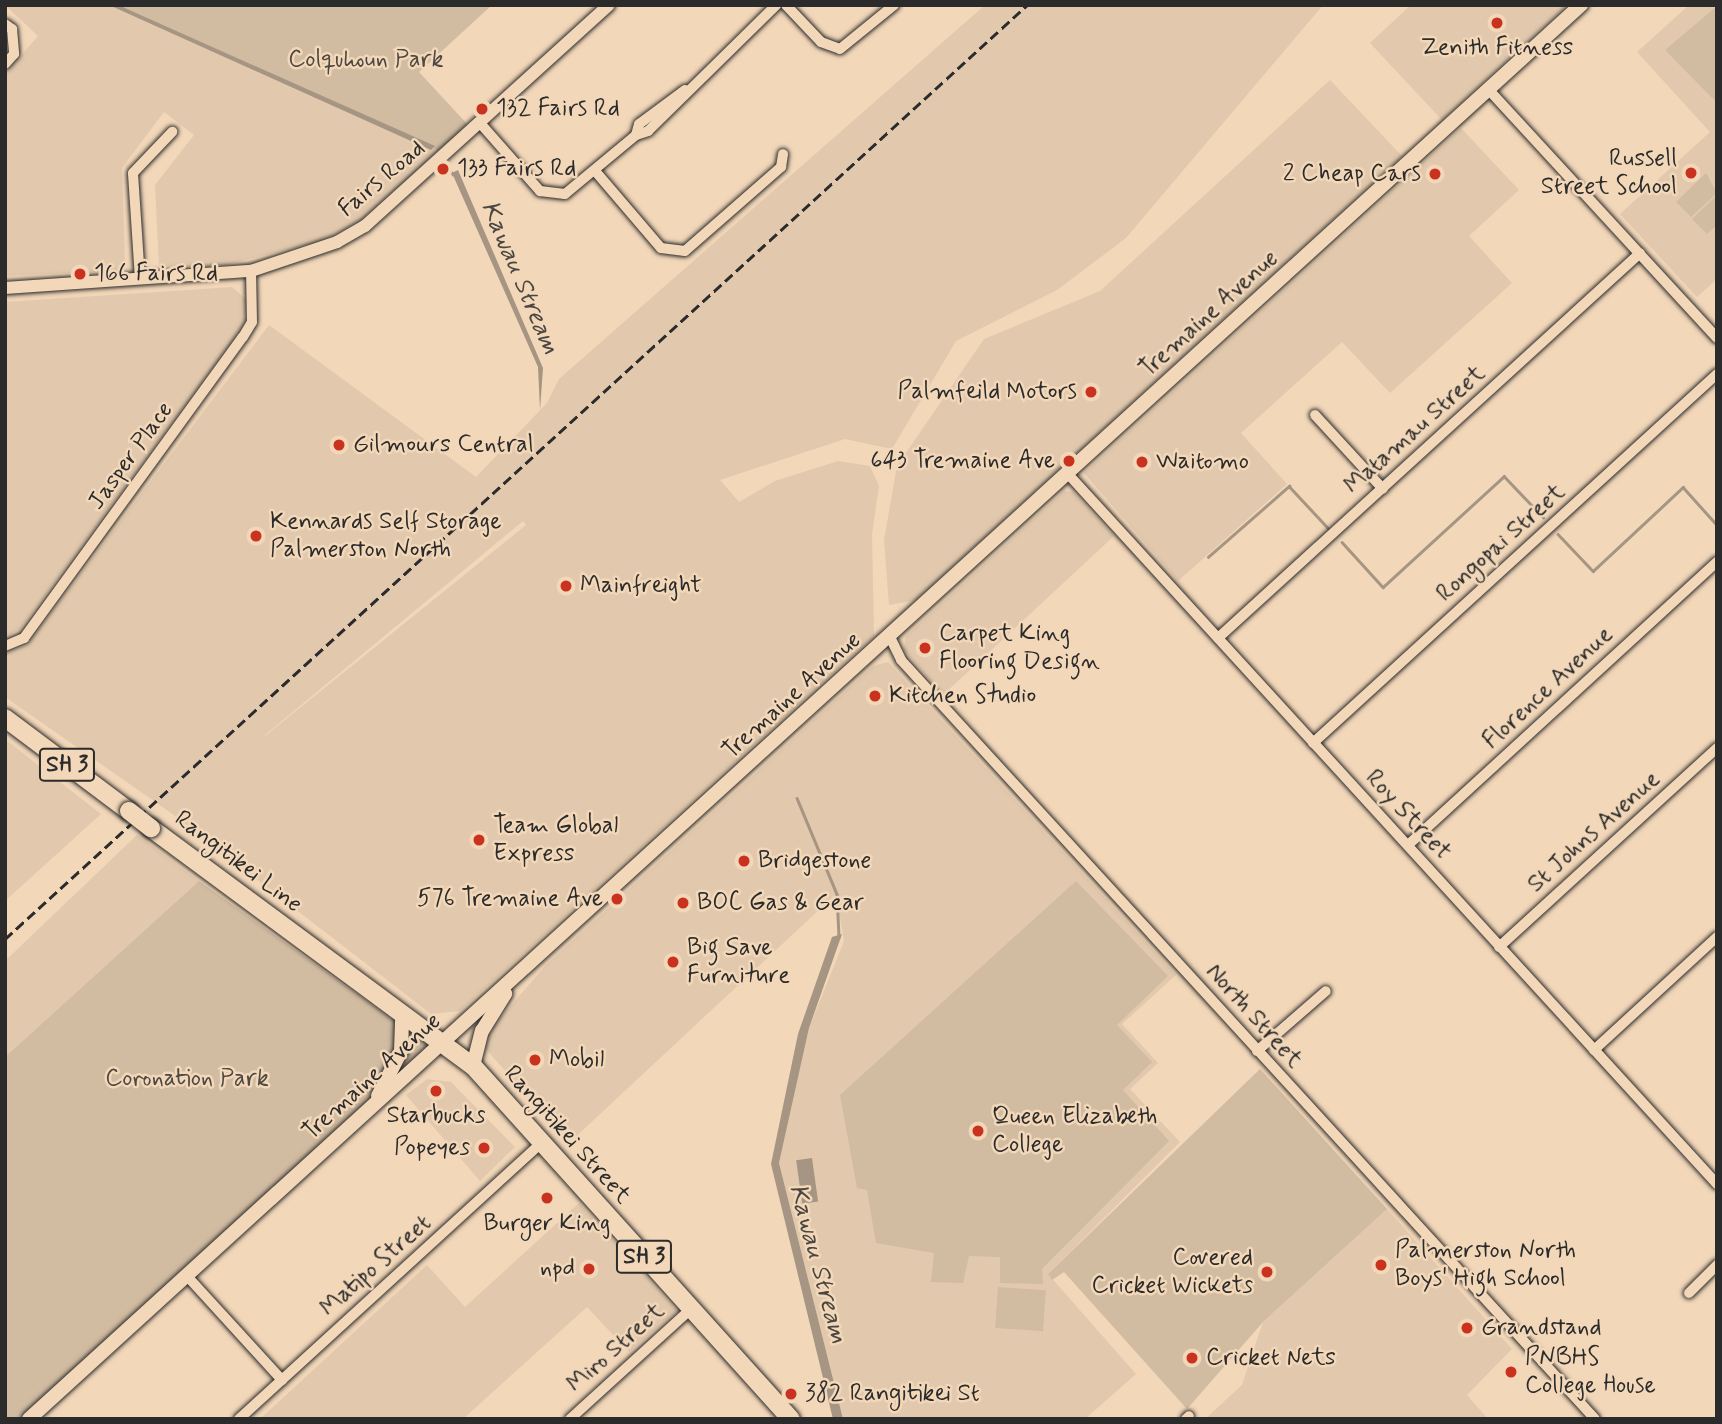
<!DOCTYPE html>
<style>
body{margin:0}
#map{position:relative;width:1722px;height:1424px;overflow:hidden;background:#f2d7b9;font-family:Mynerve,sans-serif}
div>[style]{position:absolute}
.built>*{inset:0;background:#e2c9ad}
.green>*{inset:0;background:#d1bba1;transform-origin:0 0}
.water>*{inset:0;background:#a59582;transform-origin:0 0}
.stream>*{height:2.5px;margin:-1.25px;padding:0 1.25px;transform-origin:1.25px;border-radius:1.25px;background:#a59582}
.roads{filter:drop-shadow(0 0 2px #2b2b2b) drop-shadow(0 0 2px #2b2b2b)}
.minor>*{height:10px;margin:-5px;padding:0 5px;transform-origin:5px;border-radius:5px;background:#f2d7b9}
.tertiary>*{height:12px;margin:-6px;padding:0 6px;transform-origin:6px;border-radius:6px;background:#f2d7b9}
.secondary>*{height:14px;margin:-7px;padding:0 7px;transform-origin:7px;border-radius:7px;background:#f2d7b9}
.trunk>*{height:18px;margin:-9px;padding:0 9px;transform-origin:9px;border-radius:9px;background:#f2d7b9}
.rail>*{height:2.5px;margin-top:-1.25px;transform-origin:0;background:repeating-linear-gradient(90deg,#2b2b2b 0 10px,transparent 0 15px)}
.bridges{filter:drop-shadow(0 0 2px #2b2b2b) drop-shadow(0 0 2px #2b2b2b)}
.trunk-bridge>*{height:18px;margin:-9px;padding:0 9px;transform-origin:9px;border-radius:9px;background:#f2d7b9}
.dots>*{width:19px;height:19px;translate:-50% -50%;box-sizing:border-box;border:4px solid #f2d7b9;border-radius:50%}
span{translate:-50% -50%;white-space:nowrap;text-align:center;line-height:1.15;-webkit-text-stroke:5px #f2d7b9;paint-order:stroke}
.shield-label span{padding:2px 5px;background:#f2d7b9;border:2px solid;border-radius:5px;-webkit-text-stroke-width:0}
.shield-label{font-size:23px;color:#2b2b2b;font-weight:700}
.poi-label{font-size:24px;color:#2b2b2b}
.left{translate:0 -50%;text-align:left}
.right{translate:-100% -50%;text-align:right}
.park-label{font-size:24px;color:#4c4843}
.street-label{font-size:24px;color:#2b2b2b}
.water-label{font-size:26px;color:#4a4641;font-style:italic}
.frame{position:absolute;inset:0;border:7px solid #2b2b2b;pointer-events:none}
</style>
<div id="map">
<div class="built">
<div style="clip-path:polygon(5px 5px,114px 5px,440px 151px,360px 221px,321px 241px,225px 265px,159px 266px,155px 185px,194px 135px,164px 112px,122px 168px,125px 263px,115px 271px,5px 276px,5px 74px,38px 36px)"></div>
<div style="clip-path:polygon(evenodd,985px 5px,1323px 5px,1126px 238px,1057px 290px,956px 341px,892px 449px,845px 439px,720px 480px,739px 502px,775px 481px,838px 461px,870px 466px,879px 486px,872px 534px,874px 636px,460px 1011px,431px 1014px,171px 813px,5px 697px,5px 654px,27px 645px,269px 325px,476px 477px,547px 403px,559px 379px,985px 5px,523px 521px,526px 525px,265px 736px,265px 735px,523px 521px)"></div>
<div style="clip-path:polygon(1411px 5px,1567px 5px,1442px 120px,1370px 43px)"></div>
<div style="clip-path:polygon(1689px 5px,1717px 5px,1717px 279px,1697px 297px,1620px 214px,1710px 132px,1637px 52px)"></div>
<div style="clip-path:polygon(1330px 80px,1402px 156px,916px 600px,889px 605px,884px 540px,897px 466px,984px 339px,1100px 291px)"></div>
<div style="clip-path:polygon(1461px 128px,1519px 190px,1469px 236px,1512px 283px,1390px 393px,1342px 342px,1241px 433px,1287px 484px,1178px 581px,1084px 473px)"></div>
<div style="clip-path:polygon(232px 287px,247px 300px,244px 325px,20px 629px,5px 637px,5px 302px)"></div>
<div style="clip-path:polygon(1064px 491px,1073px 492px,1114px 536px,943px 695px,904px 650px,906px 636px)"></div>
<div style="clip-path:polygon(888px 662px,1176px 975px,1122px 1024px,1158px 1063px,1130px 1089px,1180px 1142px,1048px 1274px,1136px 1374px,1085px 1419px,843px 1419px,779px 1163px,809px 1028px,844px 941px,836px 894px,569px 1143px,484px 1047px,490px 1030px,546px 965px,873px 666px)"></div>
<div style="clip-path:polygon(5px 739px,101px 814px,5px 901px)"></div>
<div style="clip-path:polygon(137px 835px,199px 881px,5px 1057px,5px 961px)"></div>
<div style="clip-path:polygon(427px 1079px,451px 1082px,515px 1147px,480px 1181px,406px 1095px)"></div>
<div style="clip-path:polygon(579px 1203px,677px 1311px,629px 1352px,587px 1307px,463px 1419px,260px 1419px,427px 1265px,465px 1307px)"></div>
<div style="clip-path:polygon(1387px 1209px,1512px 1349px,1467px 1395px,1488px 1419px,1205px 1419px,1242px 1385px,1263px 1322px)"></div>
</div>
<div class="green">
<div style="clip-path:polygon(114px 5px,492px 5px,419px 72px,468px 125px,440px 151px)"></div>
<div style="clip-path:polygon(1717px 6px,1717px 103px,1665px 50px)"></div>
<div style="clip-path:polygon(1706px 173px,1717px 193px,1691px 217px,1676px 202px)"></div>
<div style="clip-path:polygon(1717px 195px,1717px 225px,1707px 234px,1692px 219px)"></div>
<div style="clip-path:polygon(199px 881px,428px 1045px,20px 1419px,5px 1419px,5px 1057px)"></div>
<div style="clip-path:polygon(1076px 881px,1168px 976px,1117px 1025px,1152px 1062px,1123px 1090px,1169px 1141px,1042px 1269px,1043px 1284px,1000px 1283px,1000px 1257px,969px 1256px,963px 1283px,931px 1282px,934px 1253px,876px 1243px,867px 1190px,857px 1188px,840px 1095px)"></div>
<div style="clip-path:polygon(1260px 1069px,1387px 1209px,1263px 1322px,1187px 1409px,1064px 1272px,1052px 1280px,1048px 1274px)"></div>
<div style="left:998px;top:1287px;width:48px;height:41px;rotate:4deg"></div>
</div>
<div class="water">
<div style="clip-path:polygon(109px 5px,118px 5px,435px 146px,431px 150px)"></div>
<div style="clip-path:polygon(458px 170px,543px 368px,540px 410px,538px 367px,452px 173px)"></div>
<div style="clip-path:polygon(842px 934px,809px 1028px,779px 1163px,843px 1419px,833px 1419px,771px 1164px,798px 1034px,832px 937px)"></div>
<div style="left:812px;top:1158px;width:44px;height:16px;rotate:82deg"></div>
</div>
<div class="stream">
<div style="left:448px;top:168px;width:8px;rotate:50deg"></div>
<div style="left:1558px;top:534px;width:51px;rotate:46.6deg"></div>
<div style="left:1593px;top:571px;width:123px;rotate:-43deg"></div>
<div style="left:1683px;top:487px;width:51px;rotate:48.2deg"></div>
<div style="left:1342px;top:542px;width:61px;rotate:47.7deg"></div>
<div style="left:1383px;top:587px;width:164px;rotate:-42.5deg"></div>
<div style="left:1504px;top:476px;width:57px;rotate:46.4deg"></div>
<div style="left:1208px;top:557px;width:108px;rotate:-41.2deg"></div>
<div style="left:1289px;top:486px;width:57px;rotate:47.1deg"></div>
<div style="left:797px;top:798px;width:104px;rotate:67.4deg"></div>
<div style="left:837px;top:894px;width:43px;rotate:87.3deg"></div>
</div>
<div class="roads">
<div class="minor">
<div style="left:786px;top:5px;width:51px;rotate:46.6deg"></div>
<div style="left:821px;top:42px;width:20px;rotate:20deg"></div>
<div style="left:840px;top:49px;width:70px;rotate:-39.2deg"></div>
<div style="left:5px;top:24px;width:9px;rotate:36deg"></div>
<div style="left:12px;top:29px;width:25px;rotate:85deg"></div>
<div style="left:14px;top:54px;width:13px;rotate:132deg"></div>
<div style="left:685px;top:90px;width:57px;rotate:143.5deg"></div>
<div style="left:639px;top:124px;width:11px;rotate:105deg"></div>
<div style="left:636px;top:135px;width:13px;rotate:-18deg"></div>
<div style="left:648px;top:131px;width:180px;rotate:-44.5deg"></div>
<div style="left:1489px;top:90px;width:337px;rotate:47.4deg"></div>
<div style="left:480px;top:123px;width:91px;rotate:48.6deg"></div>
<div style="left:540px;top:191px;width:25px;rotate:7deg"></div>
<div style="left:565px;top:194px;width:92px;rotate:-39.7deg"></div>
<div style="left:596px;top:172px;width:100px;rotate:49.5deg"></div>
<div style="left:661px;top:248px;width:24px;rotate:7deg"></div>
<div style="left:685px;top:251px;width:128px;rotate:-41.2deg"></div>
<div style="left:781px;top:167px;width:13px;rotate:-81deg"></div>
<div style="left:140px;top:279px;width:106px;rotate:-93.8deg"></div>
<div style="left:133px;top:173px;width:57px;rotate:-46.4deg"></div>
<div style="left:1315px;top:415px;width:100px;rotate:47.4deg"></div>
<div style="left:1068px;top:474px;width:962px;rotate:47.57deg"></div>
<div style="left:890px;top:637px;width:25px;rotate:64deg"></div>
<div style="left:901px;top:660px;width:1028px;rotate:47.56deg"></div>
<div style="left:1218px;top:638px;width:571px;rotate:-42.37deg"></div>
<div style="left:5px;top:646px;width:21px;rotate:-23deg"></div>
<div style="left:24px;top:638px;width:372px;rotate:-54deg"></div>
<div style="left:243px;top:337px;width:17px;rotate:-59deg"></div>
<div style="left:252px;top:322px;width:51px;rotate:-91.1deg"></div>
<div style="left:1313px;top:743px;width:547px;rotate:-42.41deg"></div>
<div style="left:1408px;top:845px;width:419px;rotate:-42.5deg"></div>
<div style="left:1499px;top:947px;width:295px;rotate:-42.4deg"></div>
<div style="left:1594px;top:1050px;width:167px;rotate:-42.6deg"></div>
<div style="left:1257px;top:1051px;width:91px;rotate:-41deg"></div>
<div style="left:187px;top:1276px;width:141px;rotate:47.6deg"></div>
<div style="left:1689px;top:1293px;width:40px;rotate:-45deg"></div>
<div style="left:239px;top:1419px;width:408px;rotate:-42.4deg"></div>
<div style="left:570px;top:1419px;width:164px;rotate:-42.3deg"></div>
<div style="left:1186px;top:1419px;width:4px;rotate:-45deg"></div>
</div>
<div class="tertiary">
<div style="left:5px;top:288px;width:247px;rotate:-4deg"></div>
<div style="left:251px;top:271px;width:91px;rotate:-18.6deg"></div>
<div style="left:337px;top:242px;width:32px;rotate:-30deg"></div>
<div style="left:365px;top:226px;width:329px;rotate:-42.2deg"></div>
</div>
<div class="secondary">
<div style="left:473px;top:1066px;width:36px;rotate:-76deg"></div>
<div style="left:482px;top:1031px;width:44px;rotate:-58.1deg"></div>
<div style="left:378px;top:1096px;width:51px;rotate:-62.9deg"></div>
<div style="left:401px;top:1051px;width:38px;rotate:-88deg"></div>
<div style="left:29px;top:1419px;width:2100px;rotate:-42.34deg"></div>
</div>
<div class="trunk">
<div style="left:5px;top:718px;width:155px;rotate:36.9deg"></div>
<div style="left:151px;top:828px;width:400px;rotate:36.5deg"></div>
<div style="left:473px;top:1066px;width:475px;rotate:48deg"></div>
</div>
</div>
<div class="rail">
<div style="left:5px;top:939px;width:1384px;rotate:-42.42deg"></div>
</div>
<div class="bridges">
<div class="trunk-bridge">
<div style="left:129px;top:811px;width:28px;rotate:38deg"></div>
</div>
</div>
<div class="dots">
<div style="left:1497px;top:23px;background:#c8321e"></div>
<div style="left:482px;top:109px;background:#c8321e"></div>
<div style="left:443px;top:169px;background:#c8321e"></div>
<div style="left:1691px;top:173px;background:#c8321e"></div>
<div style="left:1435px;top:174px;background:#c8321e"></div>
<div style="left:80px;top:274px;background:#c8321e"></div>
<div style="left:1091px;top:392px;background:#c8321e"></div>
<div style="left:339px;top:445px;background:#c8321e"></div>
<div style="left:1069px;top:461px;background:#c8321e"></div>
<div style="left:1142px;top:462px;background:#c8321e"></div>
<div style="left:256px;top:536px;background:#c8321e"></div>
<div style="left:566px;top:586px;background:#c8321e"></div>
<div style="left:925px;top:648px;background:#c8321e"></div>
<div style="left:875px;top:696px;background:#c8321e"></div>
<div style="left:479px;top:840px;background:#c8321e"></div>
<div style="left:744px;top:861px;background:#c8321e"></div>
<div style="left:617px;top:899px;background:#c8321e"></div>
<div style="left:683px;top:903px;background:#c8321e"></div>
<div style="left:673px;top:962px;background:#c8321e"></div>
<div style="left:535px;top:1060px;background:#c8321e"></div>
<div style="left:436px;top:1091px;background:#c8321e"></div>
<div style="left:978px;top:1131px;background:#c8321e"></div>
<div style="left:484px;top:1148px;background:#c8321e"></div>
<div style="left:547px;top:1198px;background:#c8321e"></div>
<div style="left:1381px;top:1265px;background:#c8321e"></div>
<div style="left:589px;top:1269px;background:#c8321e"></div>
<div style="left:1267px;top:1272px;background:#c8321e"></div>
<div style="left:1467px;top:1328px;background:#c8321e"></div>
<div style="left:1192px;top:1358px;background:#c8321e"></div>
<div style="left:1511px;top:1372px;background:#c8321e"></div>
<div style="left:791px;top:1394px;background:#c8321e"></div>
</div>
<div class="shield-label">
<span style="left:67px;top:765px">SH 3</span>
<span style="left:644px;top:1257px">SH 3</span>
</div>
<div class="poi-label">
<span style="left:1497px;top:48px">Zenith Fitness</span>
<span class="left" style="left:496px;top:109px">132 Fairs Rd</span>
<span class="right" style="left:1677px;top:173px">Russell<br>Street School</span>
<span class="left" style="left:457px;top:169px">133 Fairs Rd</span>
<span class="right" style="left:1421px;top:174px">2 Cheap Cars</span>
<span class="left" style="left:94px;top:274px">166 Fairs Rd</span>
<span class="right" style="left:1077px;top:392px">Palmfeild Motors</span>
<span class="left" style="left:353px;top:445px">Gilmours Central</span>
<span class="right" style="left:1055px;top:461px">643 Tremaine Ave</span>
<span class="left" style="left:1156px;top:462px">Waitomo</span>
<span class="left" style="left:270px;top:536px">Kennards Self Storage<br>Palmerston North</span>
<span class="left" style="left:580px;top:586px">Mainfreight</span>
<span class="left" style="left:939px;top:648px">Carpet King<br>Flooring Design</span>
<span class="left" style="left:889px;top:696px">Kitchen Studio</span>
<span class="left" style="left:493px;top:840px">Team Global<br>Express</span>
<span class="left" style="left:758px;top:861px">Bridgestone</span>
<span class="right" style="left:603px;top:899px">576 Tremaine Ave</span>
<span class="left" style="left:697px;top:903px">BOC Gas &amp; Gear</span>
<span class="left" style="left:687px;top:962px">Big Save<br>Furniture</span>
<span class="left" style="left:549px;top:1060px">Mobil</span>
<span style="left:436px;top:1116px">Starbucks</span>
<span class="left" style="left:992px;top:1131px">Queen Elizabeth<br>College</span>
<span class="right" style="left:470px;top:1148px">Popeyes</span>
<span style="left:547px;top:1224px">Burger King</span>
<span class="left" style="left:1395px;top:1265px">Palmerston North<br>Boys' High School</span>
<span class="right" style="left:1253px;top:1272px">Covered<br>Cricket Wickets</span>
<span class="right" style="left:575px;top:1269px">npd</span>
<span class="left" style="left:1481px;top:1328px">Grandstand</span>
<span class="left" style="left:1206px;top:1358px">Cricket Nets</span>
<span class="left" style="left:1525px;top:1372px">PNBHS<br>College House</span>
<span class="left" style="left:805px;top:1394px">382 Rangitikei St</span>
</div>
<div class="park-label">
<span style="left:366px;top:60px">Colquhoun Park</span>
<span style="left:187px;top:1079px">Coronation Park</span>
</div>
<div class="street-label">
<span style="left:382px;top:179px;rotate:-40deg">Fairs Road</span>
<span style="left:1209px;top:314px;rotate:-42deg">Tremaine Avenue</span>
<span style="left:1415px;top:430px;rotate:-42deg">Matamau Street</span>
<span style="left:131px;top:456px;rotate:-54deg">Jasper Place</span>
<span style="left:1501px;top:543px;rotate:-42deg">Rongopai Street</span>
<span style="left:1548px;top:688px;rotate:-43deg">Florence Avenue</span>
<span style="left:792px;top:696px;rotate:-42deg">Tremaine Avenue</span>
<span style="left:1408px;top:815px;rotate:47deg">Roy Street</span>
<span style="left:1594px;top:832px;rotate:-42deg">St Johns Avenue</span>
<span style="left:238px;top:862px;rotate:37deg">Rangitikei Line</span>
<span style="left:1254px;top:1016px;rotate:48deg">North Street</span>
<span style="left:372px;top:1077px;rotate:-42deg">Tremaine Avenue</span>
<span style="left:567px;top:1135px;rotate:48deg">Rangitikei Street</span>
<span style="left:376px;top:1266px;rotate:-42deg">Matipo Street</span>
<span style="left:616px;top:1348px;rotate:-42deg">Miro Street</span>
</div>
<div class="water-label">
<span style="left:519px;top:278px;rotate:67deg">Kawau Stream</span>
<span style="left:817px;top:1264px;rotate:75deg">Kawau Stream</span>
</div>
<div class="frame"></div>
</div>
